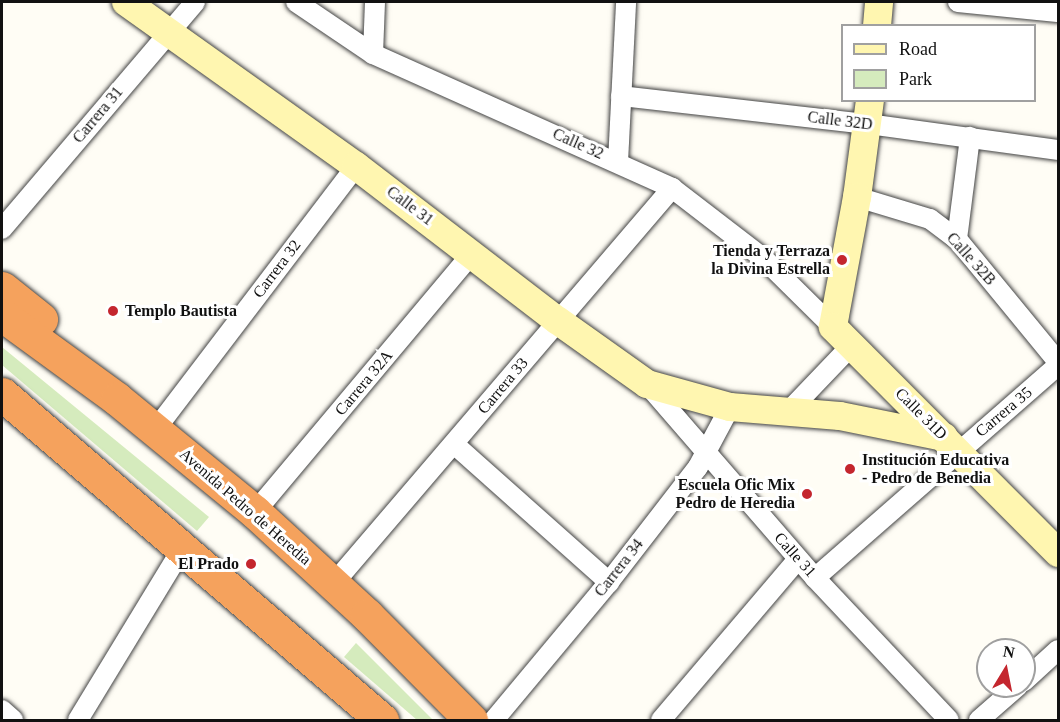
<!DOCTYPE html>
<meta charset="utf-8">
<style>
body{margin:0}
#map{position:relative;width:1060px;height:722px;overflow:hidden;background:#fffdf5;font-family:"Times New Roman",serif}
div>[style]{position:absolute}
.green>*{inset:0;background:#d5ebbd}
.roads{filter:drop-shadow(0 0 2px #444) drop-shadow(0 0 2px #444)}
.street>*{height:20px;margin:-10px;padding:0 10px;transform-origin:10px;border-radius:10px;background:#fff}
.secondary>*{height:28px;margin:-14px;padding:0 14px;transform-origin:14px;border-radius:14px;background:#fff6b0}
.highway>*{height:33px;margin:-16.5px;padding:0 16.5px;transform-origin:16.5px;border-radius:16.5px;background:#f5a25d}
.dots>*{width:16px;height:16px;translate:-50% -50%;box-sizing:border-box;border:3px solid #fff;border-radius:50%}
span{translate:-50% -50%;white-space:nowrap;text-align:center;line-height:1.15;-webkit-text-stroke:6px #fff;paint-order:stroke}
.street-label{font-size:16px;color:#111}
.poi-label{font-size:16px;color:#111;font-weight:700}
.right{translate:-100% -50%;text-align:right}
.left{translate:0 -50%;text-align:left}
.frame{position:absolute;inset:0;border:3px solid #111;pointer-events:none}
.legend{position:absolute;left:841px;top:24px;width:195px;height:78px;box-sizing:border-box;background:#fff;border:2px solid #a0a0a0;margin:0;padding:8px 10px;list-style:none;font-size:18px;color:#111}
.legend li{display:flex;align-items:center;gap:12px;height:30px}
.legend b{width:30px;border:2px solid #a0a0a0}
.north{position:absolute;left:976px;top:638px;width:60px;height:60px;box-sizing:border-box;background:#fff;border:2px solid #a0a0a0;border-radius:50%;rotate:10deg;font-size:16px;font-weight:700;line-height:24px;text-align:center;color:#111}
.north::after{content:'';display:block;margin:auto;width:21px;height:27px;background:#c4262e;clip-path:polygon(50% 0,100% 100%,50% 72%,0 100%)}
</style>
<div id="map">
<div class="green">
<div style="clip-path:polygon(2px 347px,209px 517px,197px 531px,2px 365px)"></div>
<div style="clip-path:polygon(356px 643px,433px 720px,417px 720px,344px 657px)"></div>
</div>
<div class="roads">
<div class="street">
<div style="left:296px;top:2px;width:93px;rotate:34deg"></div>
<div style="left:373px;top:54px;width:328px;rotate:24.1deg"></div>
<div style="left:672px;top:188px;width:115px;rotate:37.6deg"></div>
<div style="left:763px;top:258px;width:98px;rotate:44.6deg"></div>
<div style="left:958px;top:2px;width:100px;rotate:5.7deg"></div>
<div style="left:373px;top:54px;width:52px;rotate:-87.8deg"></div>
<div style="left:621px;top:96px;width:249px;rotate:6.5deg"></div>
<div style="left:868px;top:124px;width:192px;rotate:7.8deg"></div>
<div style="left:618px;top:162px;width:160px;rotate:-87.1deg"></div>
<div style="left:857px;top:197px;width:76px;rotate:16.8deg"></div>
<div style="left:930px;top:219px;width:34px;rotate:37deg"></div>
<div style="left:957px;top:239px;width:159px;rotate:50.6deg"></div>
<div style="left:2px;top:229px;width:298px;rotate:-49.6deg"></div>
<div style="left:957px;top:239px;width:103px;rotate:-82.7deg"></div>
<div style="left:647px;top:384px;width:257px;rotate:49.1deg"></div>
<div style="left:815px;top:578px;width:195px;rotate:46.7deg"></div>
<div style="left:788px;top:412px;width:93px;rotate:-46.3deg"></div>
<div style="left:155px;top:430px;width:332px;rotate:-52.7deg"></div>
<div style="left:454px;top:444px;width:208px;rotate:41.7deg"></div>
<div style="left:255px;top:512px;width:338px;rotate:-50deg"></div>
<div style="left:815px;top:578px;width:323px;rotate:-41.2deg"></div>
<div style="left:334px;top:583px;width:520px;rotate:-49.45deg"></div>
<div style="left:1024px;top:681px;width:46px;rotate:-42.4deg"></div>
<div style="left:2px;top:710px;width:15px;rotate:42deg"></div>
<div style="left:78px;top:720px;width:200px;rotate:-58.7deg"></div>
<div style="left:494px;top:720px;width:180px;rotate:-50.2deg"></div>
<div style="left:609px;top:582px;width:145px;rotate:-52.3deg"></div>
<div style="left:698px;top:467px;width:68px;rotate:-61.9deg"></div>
<div style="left:661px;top:720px;width:211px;rotate:-49.6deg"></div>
<div style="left:979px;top:720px;width:52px;rotate:-41.1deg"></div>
</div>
<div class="secondary">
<div style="left:126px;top:2px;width:282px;rotate:35.5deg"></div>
<div style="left:356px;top:166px;width:253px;rotate:37.5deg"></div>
<div style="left:557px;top:320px;width:110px;rotate:35.4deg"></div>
<div style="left:647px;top:384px;width:86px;rotate:15.5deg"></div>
<div style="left:730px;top:407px;width:110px;rotate:4.7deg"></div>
<div style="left:840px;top:416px;width:106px;rotate:11.4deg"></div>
<div style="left:877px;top:26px;width:24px;rotate:-85deg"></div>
<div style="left:870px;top:100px;width:98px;rotate:97.6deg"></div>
<div style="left:857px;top:197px;width:132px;rotate:100.5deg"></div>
<div style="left:833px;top:327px;width:319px;rotate:45.1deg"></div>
</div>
<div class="highway">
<div style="left:2px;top:288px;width:50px;rotate:38.5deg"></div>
<div style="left:2px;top:315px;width:142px;rotate:36.1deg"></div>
<div style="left:117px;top:399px;width:178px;rotate:39.3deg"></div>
<div style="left:255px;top:512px;width:152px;rotate:42.6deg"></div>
<div style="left:367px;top:615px;width:148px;rotate:45.3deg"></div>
<div style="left:2px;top:394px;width:501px;rotate:40.63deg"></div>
</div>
</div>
<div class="dots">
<div style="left:842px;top:260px;background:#c4262e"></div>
<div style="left:113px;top:311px;background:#c4262e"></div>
<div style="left:850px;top:469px;background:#c4262e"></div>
<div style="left:807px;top:494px;background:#c4262e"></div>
<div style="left:251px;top:564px;background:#c4262e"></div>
</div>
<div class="street-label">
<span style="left:98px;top:115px;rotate:-50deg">Carrera 31</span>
<span style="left:840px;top:121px;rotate:7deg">Calle 32D</span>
<span style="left:578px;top:144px;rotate:24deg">Calle 32</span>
<span style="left:410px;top:206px;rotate:37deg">Calle 31</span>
<span style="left:971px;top:259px;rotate:48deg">Calle 32B</span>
<span style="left:277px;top:269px;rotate:-53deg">Carrera 32</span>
<span style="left:364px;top:383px;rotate:-50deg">Carrera 32A</span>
<span style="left:503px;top:386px;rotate:-50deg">Carrera 33</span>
<span style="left:1004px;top:412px;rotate:-40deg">Carrera 35</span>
<span style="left:921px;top:414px;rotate:45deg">Calle 31D</span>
<span style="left:245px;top:507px;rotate:41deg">Avenida Pedro de Heredia</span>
<span style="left:795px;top:555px;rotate:48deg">Calle 31</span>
<span style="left:619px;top:568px;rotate:-52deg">Carrera 34</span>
</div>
<div class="poi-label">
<span class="right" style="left:830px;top:260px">Tienda y Terraza<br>la Divina Estrella</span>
<span class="left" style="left:125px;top:311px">Templo Bautista</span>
<span class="left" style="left:862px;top:469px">Institución Educativa<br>- Pedro de Benedia</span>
<span class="right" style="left:795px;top:494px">Escuela Ofic Mix<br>Pedro de Heredia</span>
<span class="right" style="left:239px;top:564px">El Prado</span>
</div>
<div class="frame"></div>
<ul class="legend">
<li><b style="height:8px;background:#fff6b0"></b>Road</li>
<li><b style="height:16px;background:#d5ebbd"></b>Park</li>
</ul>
<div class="north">N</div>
</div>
